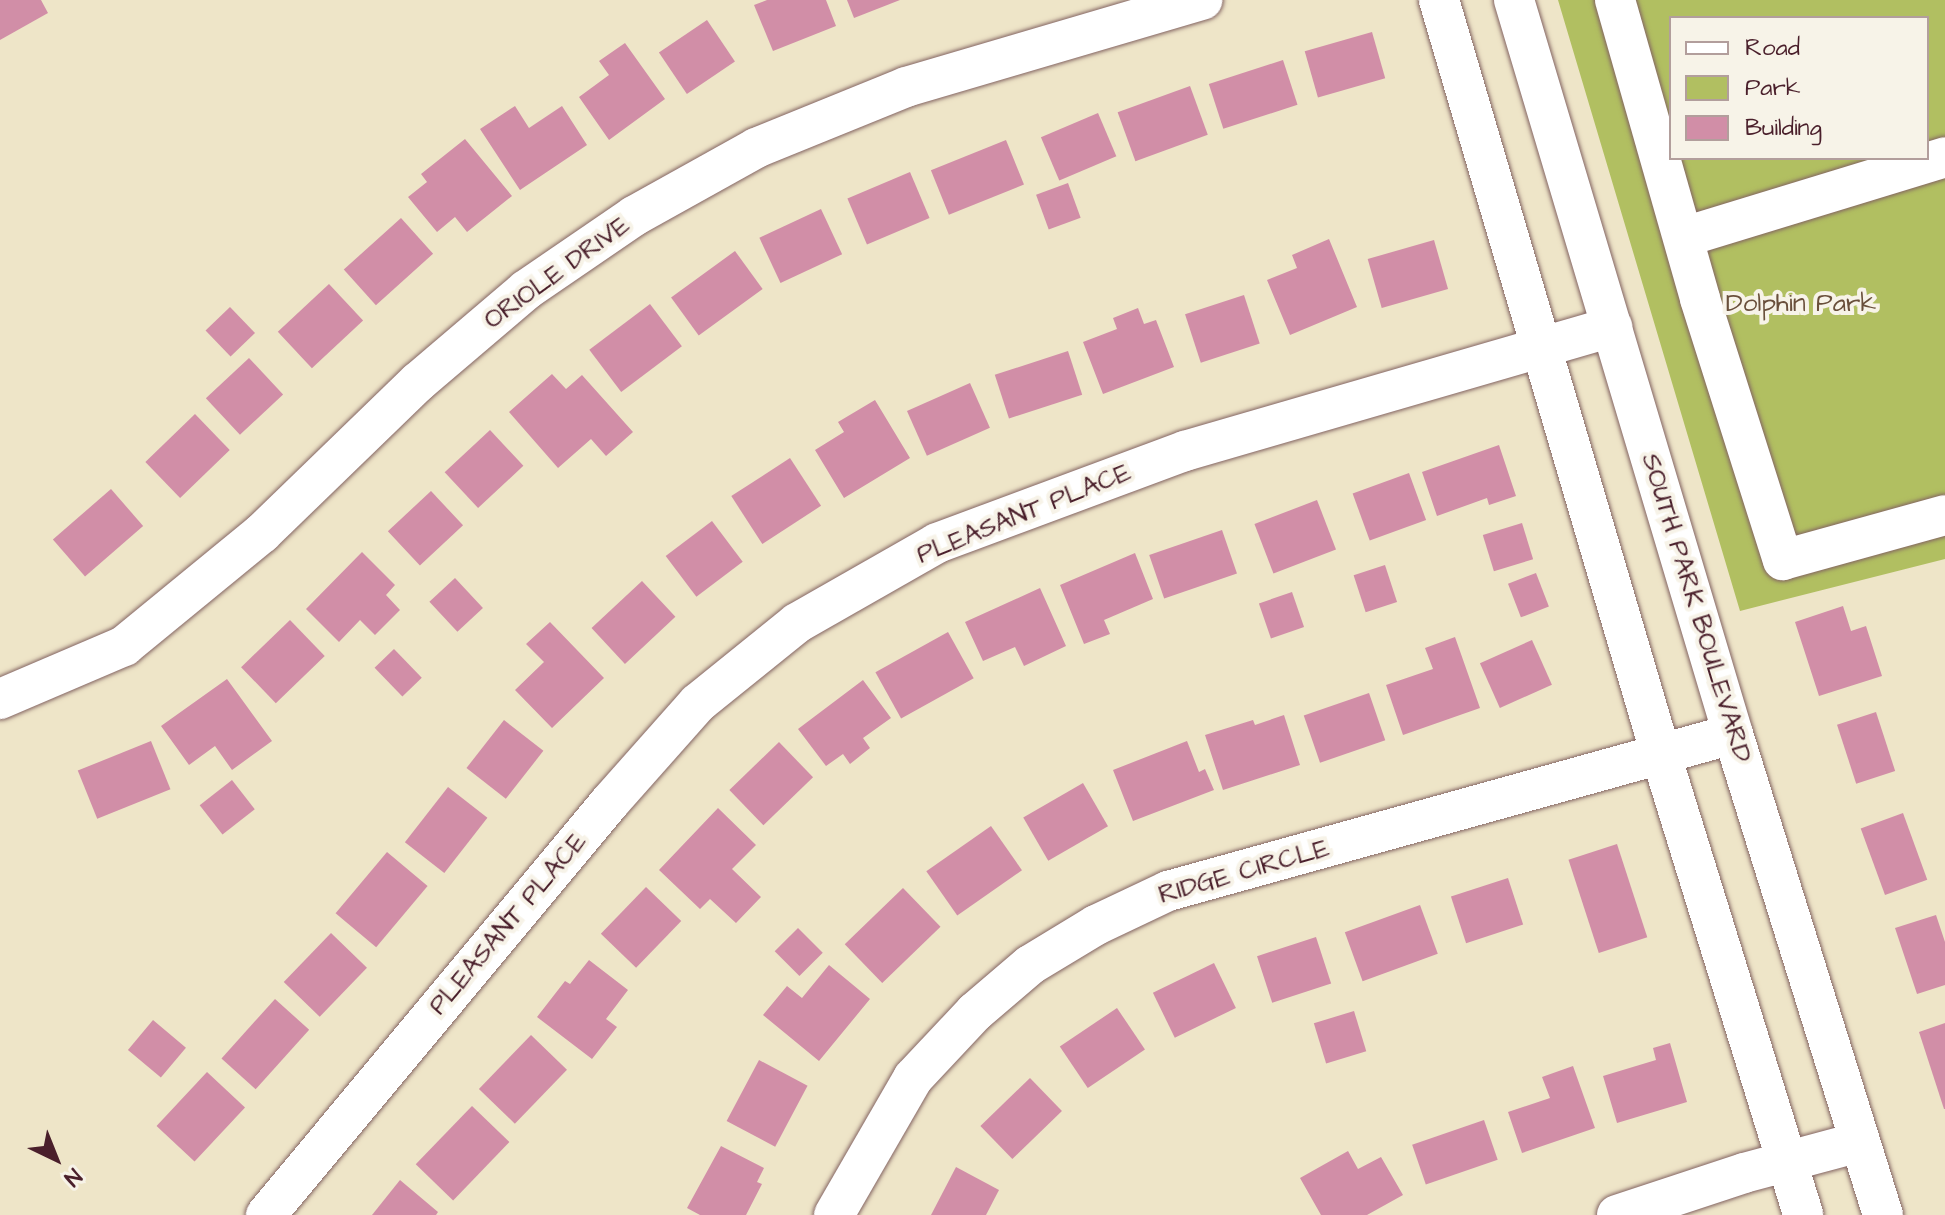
<!DOCTYPE html>
<style>
body{margin:0}
#map{position:relative;width:1945px;height:1215px;overflow:hidden;background:#eee5c8;font-family:"Architects Daughter",sans-serif}
div>[style]{position:absolute}
.green>*{inset:0;background:#b1bf61}
.building>*{inset:0;background:#d18ea7;transform-origin:0 0}
.roads{filter:drop-shadow(0 0 2px #836462) drop-shadow(0 0 2px #836462)}
.minor>*{height:40px;margin:-20px;padding:0 20px;transform-origin:20px;border-radius:20px;background:#fff}
span{translate:-50% -50%;white-space:nowrap;text-align:center;line-height:1.15;-webkit-text-stroke:8px #f7f3e8;paint-order:stroke}
.street-label{font-size:26px;color:#4a1f2b}
.park-label{font-size:26px;color:#694f3b}
.legend{position:absolute;left:1669px;top:16px;width:260px;height:144px;box-sizing:border-box;background:#f7f3e8;border:2px solid #b29e9c;margin:0;padding:10px 14px;list-style:none;font-size:24px;color:#4a1f2b}
.legend li{display:flex;align-items:center;gap:16px;height:40px}
.legend b{width:40px;border:2px solid #b29e9c}
.north{position:absolute;left:16px;top:1119px;width:80px;height:80px;-webkit-text-stroke:6px #f7f3e8;paint-order:stroke;rotate:137deg;font-size:22px;font-weight:700;line-height:32px;text-align:center;color:#4a1f2b}
.north::after{content:'';display:block;margin:auto;width:28px;height:36px;background:#4a1f2b;clip-path:polygon(50% 0,100% 100%,50% 72%,0 100%)}
</style>
<div id="map">
<div class="green">
<div style="clip-path:polygon(evenodd,1558px 0,1945px 0,1945px 559px,1740px 611px,1558px 0,1671px 18px,1927px 18px,1927px 158px,1671px 158px,1671px 18px)"></div>
</div>
<div class="building">
<div style="clip-path:polygon(0 0,41px 0,48px 13px,0 40px)"></div>
<div style="clip-path:polygon(767px 0,826px 0,836px 26px,773px 51px,754px 5px)"></div>
<div style="clip-path:polygon(847px 0,900px 0,854px 18px)"></div>
<div style="left:707px;top:20px;width:50px;height:58px;rotate:56deg"></div>
<div style="left:1372px;top:32px;width:48px;height:70px;rotate:74deg"></div>
<div style="clip-path:polygon(625px 43px,665px 99px,609px 140px,579px 97px,609px 75px,599px 61px)"></div>
<div style="left:1283px;top:60px;width:47px;height:78px;rotate:72deg"></div>
<div style="left:1190px;top:86px;width:52px;height:77px;rotate:70deg"></div>
<div style="clip-path:polygon(515px 106px,529px 128px,562px 106px,587px 145px,520px 190px,480px 129px)"></div>
<div style="left:1098px;top:113px;width:47px;height:62px;rotate:67deg"></div>
<div style="clip-path:polygon(465px 139px,512px 196px,467px 232px,455px 217px,437px 232px,408px 197px,427px 182px,421px 174px)"></div>
<div style="left:1006px;top:140px;width:48px;height:81px;rotate:68deg"></div>
<div style="left:910px;top:172px;width:50px;height:68px;rotate:67deg"></div>
<div style="left:1068px;top:183px;width:37px;height:34px;rotate:70deg"></div>
<div style="left:821px;top:209px;width:50px;height:68px;rotate:65deg"></div>
<div style="left:401px;top:218px;width:48px;height:77px;rotate:48deg"></div>
<div style="clip-path:polygon(1329px 239px,1357px 307px,1290px 335px,1267px 280px,1297px 268px,1292px 255px)"></div>
<div style="left:1434px;top:240px;width:51px;height:69px;rotate:74deg"></div>
<div style="left:735px;top:251px;width:47px;height:79px;rotate:54deg"></div>
<div style="left:329px;top:284px;width:50px;height:70px;rotate:47deg"></div>
<div style="left:1244px;top:295px;width:51px;height:62px;rotate:72deg"></div>
<div style="left:650px;top:304px;width:53px;height:76px;rotate:53deg"></div>
<div style="left:230px;top:307px;width:36px;height:34px;rotate:46deg"></div>
<div style="clip-path:polygon(1138px 308px,1144px 324px,1156px 320px,1174px 367px,1103px 394px,1083px 342px,1117px 329px,1113px 318px)"></div>
<div style="left:1068px;top:351px;width:46px;height:77px;rotate:72deg"></div>
<div style="left:249px;top:358px;width:50px;height:59px;rotate:47deg"></div>
<div style="clip-path:polygon(552px 374px,566px 389px,582px 375px,633px 432px,606px 456px,591px 439px,558px 468px,509px 412px)"></div>
<div style="left:970px;top:383px;width:49px;height:69px;rotate:66deg"></div>
<div style="clip-path:polygon(875px 400px,910px 458px,844px 498px,815px 450px,844px 432px,838px 422px)"></div>
<div style="left:195px;top:414px;width:50px;height:69px;rotate:46deg"></div>
<div style="left:490px;top:430px;width:49px;height:62px;rotate:47deg"></div>
<div style="clip-path:polygon(1499px 445px,1516px 496px,1489px 505px,1487px 498px,1437px 516px,1422px 472px)"></div>
<div style="left:790px;top:458px;width:57px;height:70px;rotate:57deg"></div>
<div style="left:1409px;top:473px;width:50px;height:60px;rotate:70deg"></div>
<div style="left:111px;top:489px;width:49px;height:77px;rotate:49deg"></div>
<div style="left:431px;top:491px;width:47px;height:59px;rotate:47deg"></div>
<div style="left:1317px;top:500px;width:53px;height:67px;rotate:69deg"></div>
<div style="left:712px;top:521px;width:51px;height:58px;rotate:53deg"></div>
<div style="left:1522px;top:523px;width:38px;height:41px;rotate:73deg"></div>
<div style="left:1222px;top:530px;width:46px;height:77px;rotate:71deg"></div>
<div style="clip-path:polygon(362px 552px,395px 585px,386px 595px,400px 610px,375px 635px,360px 620px,339px 642px,306px 609px)"></div>
<div style="clip-path:polygon(1135px 553px,1153px 599px,1104px 620px,1110px 634px,1084px 644px,1060px 585px)"></div>
<div style="left:1385px;top:565px;width:39px;height:33px;rotate:72deg"></div>
<div style="left:1536px;top:573px;width:36px;height:30px;rotate:69deg"></div>
<div style="left:455px;top:578px;width:41px;height:35px;rotate:47deg"></div>
<div style="left:642px;top:581px;width:49px;height:69px;rotate:47deg"></div>
<div style="clip-path:polygon(1040px 588px,1066px 646px,1024px 666px,1015px 647px,983px 661px,965px 622px)"></div>
<div style="left:1292px;top:592px;width:37px;height:35px;rotate:71deg"></div>
<div style="clip-path:polygon(1843px 606px,1851px 631px,1866px 626px,1882px 676px,1819px 696px,1795px 622px)"></div>
<div style="left:290px;top:620px;width:50px;height:68px;rotate:46deg"></div>
<div style="clip-path:polygon(550px 622px,604px 678px,552px 728px,515px 690px,544px 662px,526px 644px)"></div>
<div style="left:948px;top:632px;width:53px;height:83px;rotate:61deg"></div>
<div style="clip-path:polygon(1455px 637px,1480px 708px,1403px 735px,1386px 685px,1433px 669px,1425px 648px)"></div>
<div style="left:1532px;top:640px;width:49px;height:57px;rotate:66deg"></div>
<div style="left:394px;top:649px;width:40px;height:27px;rotate:46deg"></div>
<div style="clip-path:polygon(227px 679px,272px 741px,232px 770px,215px 746px,189px 765px,161px 726px)"></div>
<div style="clip-path:polygon(863px 680px,891px 718px,863px 738px,870px 748px,850px 764px,843px 754px,826px 766px,798px 729px)"></div>
<div style="left:1369px;top:693px;width:50px;height:69px;rotate:71deg"></div>
<div style="left:1876px;top:712px;width:62px;height:41px;rotate:72deg"></div>
<div style="clip-path:polygon(1284px 715px,1300px 765px,1223px 790px,1205px 735px,1253px 720px,1255px 725px)"></div>
<div style="left:504px;top:720px;width:50px;height:61px;rotate:38deg"></div>
<div style="left:151px;top:741px;width:52px;height:79px;rotate:68deg"></div>
<div style="clip-path:polygon(1187px 741px,1199px 772px,1205px 769px,1214px 790px,1133px 821px,1113px 770px)"></div>
<div style="left:779px;top:742px;width:49px;height:69px;rotate:46deg"></div>
<div style="left:232px;top:780px;width:37px;height:41px;rotate:52deg"></div>
<div style="left:1083px;top:783px;width:50px;height:69px;rotate:60deg"></div>
<div style="left:448px;top:787px;width:50px;height:70px;rotate:38deg"></div>
<div style="clip-path:polygon(718px 808px,756px 845px,732px 869px,761px 897px,736px 923px,710px 899px,700px 909px,659px 870px)"></div>
<div style="left:1903px;top:813px;width:71px;height:45px;rotate:70deg"></div>
<div style="left:991px;top:826px;width:54px;height:79px;rotate:55deg"></div>
<div style="left:1617px;top:844px;width:98px;height:51px;rotate:72deg"></div>
<div style="left:387px;top:852px;width:53px;height:80px;rotate:40deg"></div>
<div style="left:1508px;top:878px;width:49px;height:60px;rotate:72deg"></div>
<div style="left:646px;top:887px;width:49px;height:65px;rotate:44deg"></div>
<div style="left:903px;top:888px;width:54px;height:81px;rotate:46deg"></div>
<div style="left:1420px;top:905px;width:52px;height:80px;rotate:70deg"></div>
<div style="clip-path:polygon(1936px 915px,1945px 942px,1945px 985px,1917px 994px,1895px 928px)"></div>
<div style="left:798px;top:928px;width:35px;height:33px;rotate:45deg"></div>
<div style="left:331px;top:933px;width:50px;height:68px;rotate:44deg"></div>
<div style="left:1316px;top:937px;width:49px;height:62px;rotate:72deg"></div>
<div style="clip-path:polygon(589px 960px,628px 990px,606px 1019px,617px 1027px,592px 1059px,537px 1017px,565px 981px,570px 984px)"></div>
<div style="left:1214px;top:963px;width:50px;height:68px;rotate:64deg"></div>
<div style="clip-path:polygon(829px 965px,870px 999px,819px 1061px,763px 1015px,787px 986px,802px 998px)"></div>
<div style="left:275px;top:999px;width:46px;height:80px;rotate:42deg"></div>
<div style="left:1117px;top:1008px;width:50px;height:69px;rotate:56deg"></div>
<div style="left:1354px;top:1011px;width:42px;height:42px;rotate:73deg"></div>
<div style="left:153px;top:1020px;width:43px;height:39px;rotate:40deg"></div>
<div style="clip-path:polygon(1945px 1023px,1945px 1109px,1944px 1109px,1919px 1032px)"></div>
<div style="left:531px;top:1035px;width:50px;height:75px;rotate:44deg"></div>
<div style="clip-path:polygon(1670px 1043px,1687px 1102px,1617px 1123px,1603px 1076px,1656px 1060px,1653px 1048px)"></div>
<div style="left:759px;top:1060px;width:55px;height:69px;rotate:28deg"></div>
<div style="clip-path:polygon(1573px 1066px,1595px 1128px,1522px 1153px,1508px 1112px,1550px 1098px,1542px 1077px)"></div>
<div style="left:207px;top:1072px;width:52px;height:74px;rotate:43deg"></div>
<div style="left:1030px;top:1078px;width:46px;height:69px;rotate:46deg"></div>
<div style="left:472px;top:1106px;width:52px;height:81px;rotate:44deg"></div>
<div style="left:1484px;top:1120px;width:42px;height:76px;rotate:71deg"></div>
<div style="clip-path:polygon(721px 1146px,764px 1168px,757px 1182px,762px 1184px,746px 1215px,700px 1215px,687px 1208px)"></div>
<div style="clip-path:polygon(1348px 1151px,1358px 1169px,1381px 1157px,1403px 1195px,1367px 1215px,1321px 1215px,1300px 1178px)"></div>
<div style="clip-path:polygon(956px 1167px,999px 1190px,986px 1215px,931px 1215px)"></div>
<div style="clip-path:polygon(400px 1180px,438px 1212px,436px 1215px,372px 1215px)"></div>
</div>
<div class="roads">
<div class="minor">
<div style="left:1439px;top:0;width:787px;rotate:73.61deg"></div>
<div style="left:1661px;top:755px;width:481px;rotate:72.8deg"></div>
<div style="left:1514px;top:0;width:766px;rotate:73.39deg"></div>
<div style="left:1733px;top:734px;width:504px;rotate:72.68deg"></div>
<div style="left:1615px;top:0;width:311px;rotate:74.1deg"></div>
<div style="left:1700px;top:299px;width:274px;rotate:72.4deg"></div>
<div style="left:1783px;top:560px;width:168px;rotate:-15.5deg"></div>
<div style="left:1684px;top:237px;width:273px;rotate:-17deg"></div>
<div style="left:0;top:699px;width:135px;rotate:-23.1deg"></div>
<div style="left:124px;top:646px;width:178px;rotate:-39.3deg"></div>
<div style="left:262px;top:533px;width:217px;rotate:-44.1deg"></div>
<div style="left:418px;top:382px;width:142px;rotate:-40.4deg"></div>
<div style="left:526px;top:290px;width:131px;rotate:-34.4deg"></div>
<div style="left:634px;top:216px;width:140px;rotate:-29.1deg"></div>
<div style="left:756px;top:148px;width:162px;rotate:-22.1deg"></div>
<div style="left:906px;top:87px;width:309px;rotate:-16.4deg"></div>
<div style="left:266px;top:1215px;width:537px;rotate:-50.21deg"></div>
<div style="left:610px;top:802px;width:132px;rotate:-48.4deg"></div>
<div style="left:698px;top:703px;width:127px;rotate:-38.9deg"></div>
<div style="left:797px;top:623px;width:161px;rotate:-29.7deg"></div>
<div style="left:937px;top:543px;width:265px;rotate:-20.4deg"></div>
<div style="left:1185px;top:451px;width:445px;rotate:-16.2deg"></div>
<div style="left:834px;top:1215px;width:158px;rotate:-60deg"></div>
<div style="left:913px;top:1078px;width:91px;rotate:-46.8deg"></div>
<div style="left:975px;top:1012px;width:72px;rotate:-40.5deg"></div>
<div style="left:1030px;top:965px;width:77px;rotate:-31.2deg"></div>
<div style="left:1096px;top:925px;width:80px;rotate:-25.3deg"></div>
<div style="left:1168px;top:891px;width:586px;rotate:-15.53deg"></div>
<div style="left:1617px;top:1215px;width:134px;rotate:-18.3deg"></div>
<div style="left:1744px;top:1173px;width:120px;rotate:-15deg"></div>
</div>
</div>
<div class="street-label">
<span style="left:557px;top:273px;rotate:-36deg">ORIOLE DRIVE</span>
<span style="left:1024px;top:514px;rotate:-22deg">PLEASANT PLACE</span>
<span style="left:1696px;top:608px;rotate:73deg">SOUTH PARK BOULEVARD</span>
<span style="left:1244px;top:872px;rotate:-16deg">RIDGE CIRCLE</span>
<span style="left:508px;top:924px;rotate:-50deg">PLEASANT PLACE</span>
</div>
<div class="park-label">
<span style="left:1801px;top:304px">Dolphin Park</span>
</div>
<ul class="legend">
<li><b style="height:10px;background:#fff"></b>Road</li>
<li><b style="height:22px;background:#b1bf61"></b>Park</li>
<li><b style="height:22px;background:#d18ea7"></b>Building</li>
</ul>
<div class="north">N</div>
</div>
